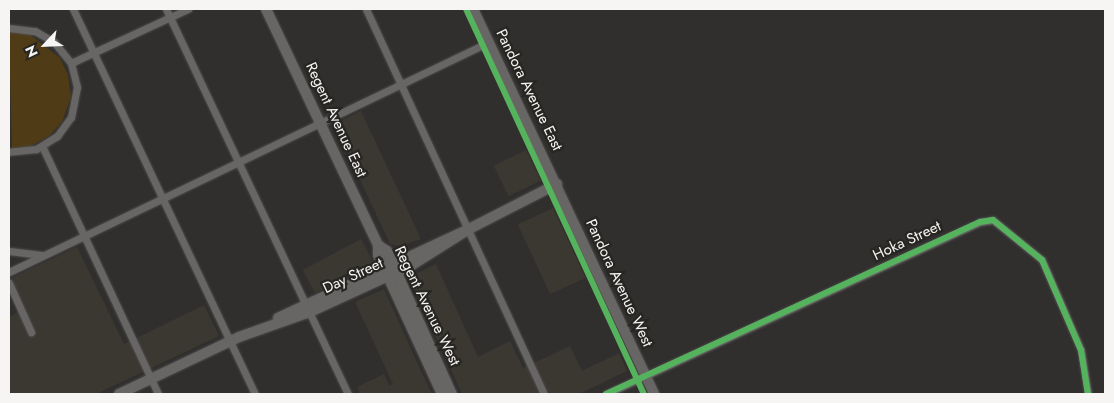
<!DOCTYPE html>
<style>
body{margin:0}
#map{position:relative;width:1114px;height:403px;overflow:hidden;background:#302f2e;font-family:Jost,sans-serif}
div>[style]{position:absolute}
.built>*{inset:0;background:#3b3831;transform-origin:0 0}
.green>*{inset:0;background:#4f3b16}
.roads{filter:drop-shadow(0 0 1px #4d4c4b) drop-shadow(0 0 1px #4d4c4b)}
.street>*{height:7px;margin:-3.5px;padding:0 3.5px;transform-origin:3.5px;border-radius:3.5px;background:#676665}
.secondary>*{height:10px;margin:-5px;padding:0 5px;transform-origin:5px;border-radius:5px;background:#686664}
.cycleway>*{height:6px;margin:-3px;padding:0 3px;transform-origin:3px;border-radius:3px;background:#56b35d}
span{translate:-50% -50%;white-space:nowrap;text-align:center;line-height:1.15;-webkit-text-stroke:4.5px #272623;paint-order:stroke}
.street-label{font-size:15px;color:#f6f5f3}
.frame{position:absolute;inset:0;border:10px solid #f6f5f3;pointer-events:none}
.north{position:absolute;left:20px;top:20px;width:50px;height:50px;-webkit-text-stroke:4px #272623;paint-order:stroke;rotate:245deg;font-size:14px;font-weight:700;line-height:20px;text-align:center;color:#f6f5f3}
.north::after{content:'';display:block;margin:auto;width:18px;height:22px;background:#f6f5f3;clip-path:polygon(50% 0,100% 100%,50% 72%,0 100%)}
</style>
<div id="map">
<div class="built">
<div style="clip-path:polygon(361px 111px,421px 239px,399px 246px,390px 244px,334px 124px)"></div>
<div style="left:526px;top:150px;width:34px;height:36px;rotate:64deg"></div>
<div style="left:553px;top:208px;width:77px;height:39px;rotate:65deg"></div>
<div style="left:361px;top:239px;width:26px;height:66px;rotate:62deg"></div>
<div style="clip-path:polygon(77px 247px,124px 344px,204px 305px,219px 336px,96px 394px,9px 394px,9px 317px,21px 311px,9px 279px)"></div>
<div style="clip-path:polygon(436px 264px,478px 357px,510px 341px,523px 368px,570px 346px,582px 371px,619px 353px,627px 371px,579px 394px,462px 394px,409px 277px)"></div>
<div style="clip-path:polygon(384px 289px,421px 371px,432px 394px,360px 394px,357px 387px,384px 374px,389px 386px,393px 384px,355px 302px)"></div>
</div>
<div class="green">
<div style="clip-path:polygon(18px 31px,28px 33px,60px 58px,68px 75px,71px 97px,62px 122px,49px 136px,31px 146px,12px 149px,9px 32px)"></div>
</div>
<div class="roads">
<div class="street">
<div style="left:73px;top:9px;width:426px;rotate:64.7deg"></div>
<div style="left:166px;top:9px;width:426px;rotate:64.7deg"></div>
<div style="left:366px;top:9px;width:424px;rotate:65.2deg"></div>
<div style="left:9px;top:28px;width:26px;rotate:7deg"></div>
<div style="left:35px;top:31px;width:22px;rotate:30deg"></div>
<div style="left:54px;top:42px;width:27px;rotate:51deg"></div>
<div style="left:71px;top:63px;width:25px;rotate:76deg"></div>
<div style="left:77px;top:87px;width:31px;rotate:101deg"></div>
<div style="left:71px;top:117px;width:24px;rotate:126deg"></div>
<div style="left:57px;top:136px;width:25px;rotate:148deg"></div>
<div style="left:36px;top:149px;width:27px;rotate:174deg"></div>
<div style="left:71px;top:63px;width:129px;rotate:-24.8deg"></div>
<div style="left:42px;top:146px;width:274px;rotate:64.9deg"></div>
<div style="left:9px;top:251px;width:33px;rotate:7deg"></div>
<div style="left:9px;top:272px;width:532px;rotate:-25.6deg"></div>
<div style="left:9px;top:283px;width:54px;rotate:65.8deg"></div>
<div style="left:606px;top:394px;width:412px;rotate:-24.7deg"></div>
<div style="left:980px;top:222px;width:13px;rotate:-9deg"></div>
<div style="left:993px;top:220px;width:63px;rotate:39.2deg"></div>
<div style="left:1042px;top:260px;width:98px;rotate:66.6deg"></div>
<div style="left:1081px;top:350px;width:45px;rotate:81deg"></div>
</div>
<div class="secondary">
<div style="left:266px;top:9px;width:261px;rotate:64.6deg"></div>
<div style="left:378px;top:245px;width:10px;rotate:90deg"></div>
<div style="left:378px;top:255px;width:153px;rotate:65.3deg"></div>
<div style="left:473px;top:9px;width:425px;rotate:64.8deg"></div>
<div style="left:378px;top:245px;width:11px;rotate:34deg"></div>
<div style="left:387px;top:251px;width:157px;rotate:65.6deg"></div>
<div style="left:278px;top:318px;width:211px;rotate:-25deg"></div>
<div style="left:119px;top:394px;width:133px;rotate:-25.4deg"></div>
<div style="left:239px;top:337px;width:75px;rotate:-19.4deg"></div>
<div style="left:310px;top:312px;width:112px;rotate:-24.7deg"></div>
<div style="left:412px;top:265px;width:67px;rotate:-32.3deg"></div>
<div style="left:469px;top:229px;width:99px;rotate:-27.1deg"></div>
</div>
</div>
<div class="cycleway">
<div style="left:466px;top:9px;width:424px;rotate:65.2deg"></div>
<div style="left:606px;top:394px;width:412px;rotate:-24.7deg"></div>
<div style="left:980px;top:222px;width:13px;rotate:-9deg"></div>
<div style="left:993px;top:220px;width:63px;rotate:39.2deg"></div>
<div style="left:1042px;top:260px;width:98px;rotate:66.6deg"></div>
<div style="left:1081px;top:350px;width:45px;rotate:81deg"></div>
</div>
<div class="street-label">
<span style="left:529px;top:90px;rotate:64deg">Pandora Avenue East</span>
<span style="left:336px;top:120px;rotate:65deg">Regent Avenue East</span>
<span style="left:907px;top:241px;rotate:-25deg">Hoka Street</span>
<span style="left:353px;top:276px;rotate:-25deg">Day Street</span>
<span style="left:619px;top:283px;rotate:65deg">Pandora Avenue West</span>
<span style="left:427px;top:306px;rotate:64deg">Regent Avenue West</span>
</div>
<div class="frame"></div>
<div class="north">N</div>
</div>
